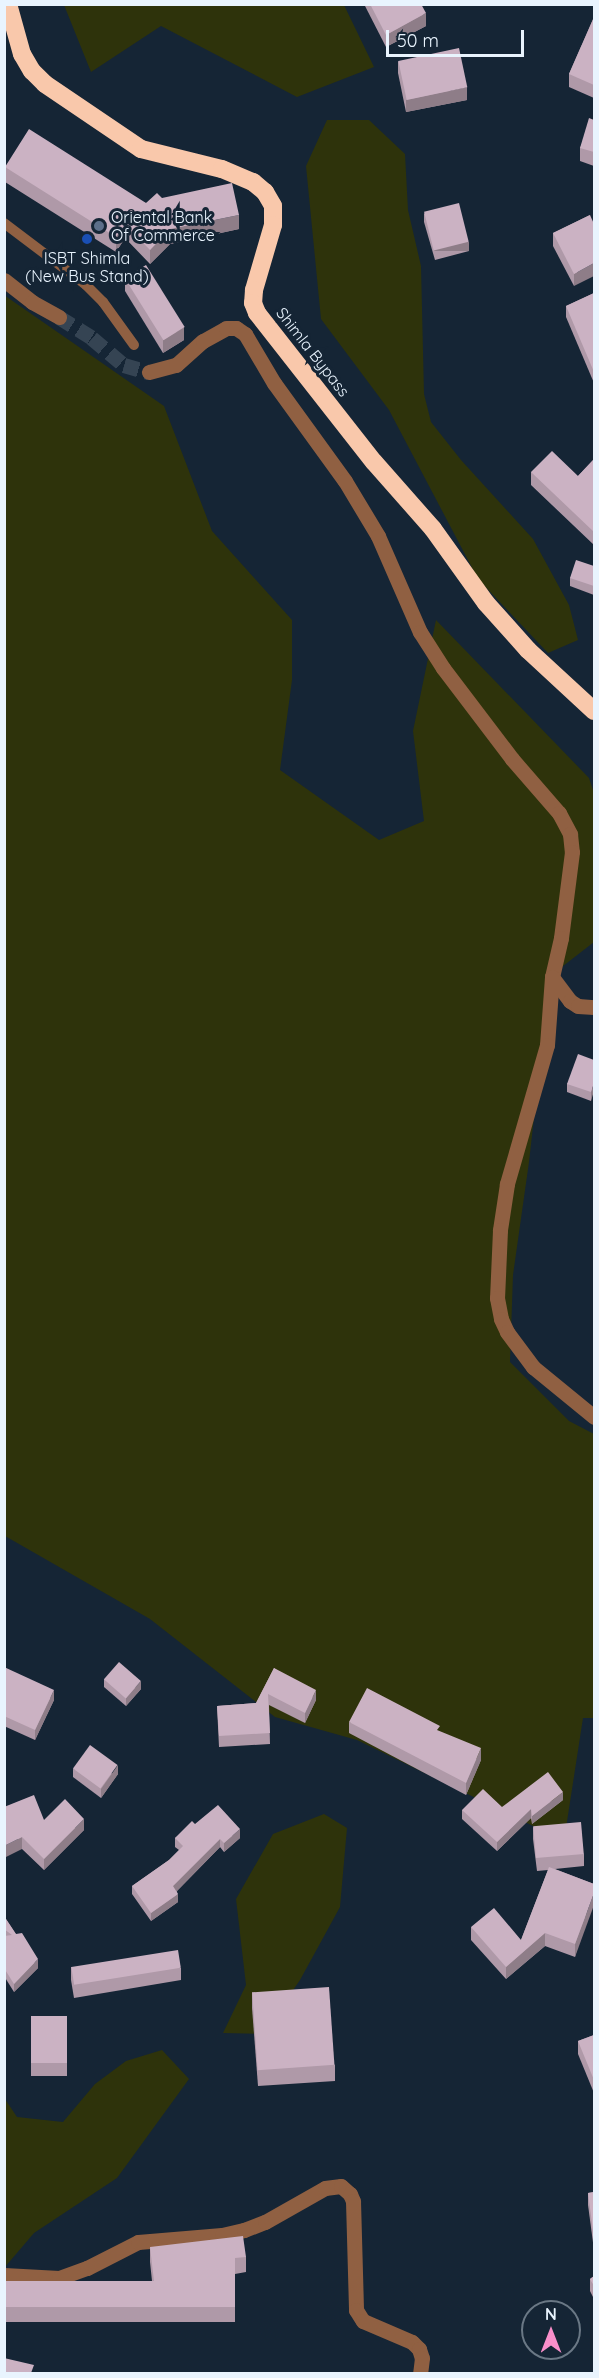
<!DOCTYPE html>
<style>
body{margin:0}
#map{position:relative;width:599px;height:2378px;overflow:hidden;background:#152535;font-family:Quicksand,sans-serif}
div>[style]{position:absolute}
.green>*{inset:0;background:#2e330b}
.street-tunnel>*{height:15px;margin-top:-7.5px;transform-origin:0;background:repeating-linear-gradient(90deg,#354453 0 15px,transparent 0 23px)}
.lane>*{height:10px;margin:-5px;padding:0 5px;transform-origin:5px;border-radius:5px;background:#906042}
.street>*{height:15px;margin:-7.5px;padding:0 7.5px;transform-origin:7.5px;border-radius:7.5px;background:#906042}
.highway>*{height:18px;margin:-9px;padding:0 9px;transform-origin:9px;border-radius:9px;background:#f9c8ab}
.wall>*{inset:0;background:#af99a8;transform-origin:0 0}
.shaded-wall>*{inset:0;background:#8e7d88;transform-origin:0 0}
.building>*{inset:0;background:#cbb2c3;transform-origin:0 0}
.dots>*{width:16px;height:16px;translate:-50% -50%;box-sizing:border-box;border:3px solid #152535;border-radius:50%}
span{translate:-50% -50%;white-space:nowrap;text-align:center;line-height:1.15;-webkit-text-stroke:6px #152535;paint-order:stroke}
.poi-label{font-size:16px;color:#e9f4fe}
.left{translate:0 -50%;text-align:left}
.street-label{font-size:16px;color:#e9f4fe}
.frame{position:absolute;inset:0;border:6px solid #e9f4fe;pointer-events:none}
.north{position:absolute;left:521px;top:2300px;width:60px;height:60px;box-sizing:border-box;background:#152535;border:2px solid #6a7885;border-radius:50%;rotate:0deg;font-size:16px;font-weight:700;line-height:24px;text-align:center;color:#e9f4fe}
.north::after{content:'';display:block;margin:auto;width:21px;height:27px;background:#f98fca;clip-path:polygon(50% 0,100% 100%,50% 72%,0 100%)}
.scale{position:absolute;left:386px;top:30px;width:138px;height:27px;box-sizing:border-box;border:3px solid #e9f4fe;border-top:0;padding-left:8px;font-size:18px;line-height:21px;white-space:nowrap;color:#e9f4fe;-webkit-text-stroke:4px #152535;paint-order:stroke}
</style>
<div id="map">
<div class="green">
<div style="clip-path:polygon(64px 5px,344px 5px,374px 67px,297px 97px,161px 26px,91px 72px)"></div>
<div style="clip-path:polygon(327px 120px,369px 120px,405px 154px,408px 210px,421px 266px,424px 394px,431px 422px,461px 460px,533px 539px,569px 605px,578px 640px,548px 653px,478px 579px,389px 410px,321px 319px,306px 166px)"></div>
<div style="clip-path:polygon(4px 295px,164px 406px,212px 531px,292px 620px,292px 680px,280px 770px,379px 840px,424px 821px,413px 731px,436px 620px,589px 778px,594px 793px,594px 942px,558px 970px,541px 1055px,529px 1162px,513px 1275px,510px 1362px,569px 1421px,594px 1434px,594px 1718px,583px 1718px,564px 1841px,357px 1740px,275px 1717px,150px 1619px,5px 1536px)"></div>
<div style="clip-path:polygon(324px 1814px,347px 1828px,340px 1907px,300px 1980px,263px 2034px,223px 2033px,246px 1985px,236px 1899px,273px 1834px)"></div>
<div style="clip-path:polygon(162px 2050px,189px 2079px,117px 2178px,34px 2233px,5px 2267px,5px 2099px,17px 2117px,63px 2122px,95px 2084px,126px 2061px)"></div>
</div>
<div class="street-tunnel">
<div style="left:59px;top:317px;width:39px;rotate:32deg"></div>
<div style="left:92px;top:338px;width:42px;rotate:40.2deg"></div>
<div style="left:124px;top:365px;width:26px;rotate:16deg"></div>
</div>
<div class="lane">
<div style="left:4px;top:223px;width:103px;rotate:37.1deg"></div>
<div style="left:86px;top:285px;width:24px;rotate:45deg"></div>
<div style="left:103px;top:302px;width:53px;rotate:54.2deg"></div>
</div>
<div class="street">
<div style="left:4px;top:280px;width:36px;rotate:38deg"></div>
<div style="left:32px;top:302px;width:31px;rotate:29deg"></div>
<div style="left:149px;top:372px;width:28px;rotate:-15deg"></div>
<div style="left:176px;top:365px;width:36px;rotate:-42deg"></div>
<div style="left:203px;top:341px;width:26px;rotate:-29deg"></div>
<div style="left:226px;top:328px;width:10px"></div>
<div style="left:236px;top:328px;width:11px;rotate:34deg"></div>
<div style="left:245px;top:334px;width:57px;rotate:59.4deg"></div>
<div style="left:274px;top:383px;width:121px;rotate:54.1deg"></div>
<div style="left:345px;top:481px;width:64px;rotate:59deg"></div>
<div style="left:378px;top:536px;width:105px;rotate:66.4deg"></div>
<div style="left:420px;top:632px;width:43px;rotate:57.4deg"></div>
<div style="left:443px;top:668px;width:114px;rotate:52.8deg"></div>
<div style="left:512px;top:759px;width:72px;rotate:49deg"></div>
<div style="left:559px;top:813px;width:24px;rotate:62deg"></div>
<div style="left:570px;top:834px;width:18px;rotate:84deg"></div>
<div style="left:572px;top:852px;width:87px;rotate:97.3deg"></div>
<div style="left:561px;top:938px;width:40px;rotate:103deg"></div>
<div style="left:552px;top:977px;width:68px;rotate:94.2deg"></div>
<div style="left:547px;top:1045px;width:145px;rotate:106.1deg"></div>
<div style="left:507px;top:1184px;width:47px;rotate:98.7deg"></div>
<div style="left:500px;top:1230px;width:68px;rotate:92.5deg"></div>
<div style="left:497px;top:1298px;width:21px;rotate:79deg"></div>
<div style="left:501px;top:1319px;width:14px;rotate:65deg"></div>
<div style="left:507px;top:1332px;width:44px;rotate:53.4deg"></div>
<div style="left:533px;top:1367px;width:79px;rotate:39.3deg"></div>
<div style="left:552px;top:977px;width:30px;rotate:53deg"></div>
<div style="left:570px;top:1001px;width:9px;rotate:32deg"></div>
<div style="left:578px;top:1006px;width:16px;rotate:4deg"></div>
<div style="left:4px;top:2275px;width:55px;rotate:3.1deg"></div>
<div style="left:59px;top:2278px;width:30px;rotate:-20deg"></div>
<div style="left:87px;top:2268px;width:57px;rotate:-27deg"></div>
<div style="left:138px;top:2242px;width:84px;rotate:-4.8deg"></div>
<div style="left:222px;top:2235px;width:23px;rotate:-13deg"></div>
<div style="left:244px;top:2230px;width:22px;rotate:-21deg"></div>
<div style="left:265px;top:2222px;width:69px;rotate:-29.5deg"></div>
<div style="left:325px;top:2188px;width:16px;rotate:-7deg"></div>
<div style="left:341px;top:2186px;width:12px;rotate:42deg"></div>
<div style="left:350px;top:2194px;width:8px;rotate:67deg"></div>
<div style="left:353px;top:2201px;width:109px;rotate:88.4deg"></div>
<div style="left:356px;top:2310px;width:13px;rotate:58deg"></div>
<div style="left:363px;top:2321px;width:53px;rotate:23.2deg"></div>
<div style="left:412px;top:2342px;width:10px;rotate:45deg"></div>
<div style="left:419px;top:2349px;width:9px;rotate:72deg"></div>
<div style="left:422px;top:2358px;width:16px;rotate:97deg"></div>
</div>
<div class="highway">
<div style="left:8px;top:4px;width:52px;rotate:74.4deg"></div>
<div style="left:22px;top:54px;width:20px;rotate:60deg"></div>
<div style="left:32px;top:71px;width:18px;rotate:45deg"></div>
<div style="left:45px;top:84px;width:116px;rotate:34.1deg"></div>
<div style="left:141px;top:149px;width:83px;rotate:13.9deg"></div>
<div style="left:222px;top:169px;width:34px;rotate:23deg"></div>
<div style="left:253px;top:182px;width:16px;rotate:40deg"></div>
<div style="left:265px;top:192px;width:16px;rotate:60deg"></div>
<div style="left:273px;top:206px;width:19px;rotate:90deg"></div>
<div style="left:273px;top:225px;width:68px;rotate:106.3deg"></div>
<div style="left:254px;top:290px;width:13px;rotate:94deg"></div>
<div style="left:253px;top:303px;width:11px;rotate:68deg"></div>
<div style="left:257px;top:313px;width:189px;rotate:51.9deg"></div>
<div style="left:374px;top:462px;width:89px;rotate:48.6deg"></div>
<div style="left:433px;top:529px;width:91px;rotate:54.4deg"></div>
<div style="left:486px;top:603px;width:63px;rotate:48.2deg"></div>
<div style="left:528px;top:650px;width:90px;rotate:42.7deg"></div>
</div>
<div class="wall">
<div style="clip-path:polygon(364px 4px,421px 4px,426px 26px,386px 47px)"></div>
<div style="clip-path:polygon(594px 17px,594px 98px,569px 87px,569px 74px)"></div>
<div style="clip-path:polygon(398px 61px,467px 100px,406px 112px,398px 73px)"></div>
<div style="clip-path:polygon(594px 120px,594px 166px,580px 161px,580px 148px)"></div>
<div style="clip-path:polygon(5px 167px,146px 203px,162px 198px,239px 229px,170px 244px,150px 264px,125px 238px,116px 252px,5px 182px)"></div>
<div style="clip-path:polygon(424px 213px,469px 251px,435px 260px,424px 222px)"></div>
<div style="clip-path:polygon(590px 215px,574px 286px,553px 246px,553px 233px)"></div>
<div style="clip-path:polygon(125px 278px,184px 340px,163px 353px,125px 291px)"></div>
<div style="clip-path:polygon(594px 293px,594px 383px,566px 317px,566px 306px)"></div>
<div style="clip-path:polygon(594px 459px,594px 545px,531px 485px,531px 472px,578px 476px)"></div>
<div style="clip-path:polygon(594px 566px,594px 595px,570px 586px,570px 578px)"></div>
<div style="clip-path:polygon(594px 1060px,591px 1101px,567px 1092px,567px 1084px)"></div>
<div style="clip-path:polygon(4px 1667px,54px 1700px,35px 1740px,4px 1726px)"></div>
<div style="clip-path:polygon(274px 1668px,316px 1700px,305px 1723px,269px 1705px,270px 1744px,219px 1747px,217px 1706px,256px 1703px)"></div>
<div style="clip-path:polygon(104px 1679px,141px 1689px,126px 1706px,104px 1687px)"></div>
<div style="clip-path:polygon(349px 1722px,481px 1760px,466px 1795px,349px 1733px)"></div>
<div style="clip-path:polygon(73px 1769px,118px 1774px,101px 1798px,73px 1777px)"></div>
<div style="clip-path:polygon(563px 1800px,532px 1824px,531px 1818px,497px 1851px,462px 1819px,462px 1810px,502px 1807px)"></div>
<div style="clip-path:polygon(4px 1807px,44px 1820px,84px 1830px,44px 1870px,22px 1849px)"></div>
<div style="clip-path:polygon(195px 1824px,240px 1838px,224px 1852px,220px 1847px,177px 1891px,178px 1902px,151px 1921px,132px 1894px,132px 1886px,169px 1860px,179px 1850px,175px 1847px,175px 1838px)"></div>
<div style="clip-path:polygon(533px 1827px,584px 1854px,584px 1866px,555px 1869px,594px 1884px,575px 1957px,545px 1946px,506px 1979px,471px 1940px,471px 1927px,521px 1940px,548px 1870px,537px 1871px,533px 1839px)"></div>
<div style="clip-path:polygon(4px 1916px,38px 1968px,14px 1992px,4px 1976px)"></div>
<div style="clip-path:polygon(71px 1967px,181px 1968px,181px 1980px,74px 1998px,71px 1980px)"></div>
<div style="clip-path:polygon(252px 1992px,335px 2065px,335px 2081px,258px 2086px,252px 2008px)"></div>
<div style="left:31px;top:2016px;width:36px;height:60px"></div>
<div style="clip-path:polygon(594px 2035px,594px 2093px,578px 2054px,578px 2041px)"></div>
<div style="clip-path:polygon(594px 2192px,594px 2250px,588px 2205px,588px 2193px)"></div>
<div style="clip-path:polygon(150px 2247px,246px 2257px,246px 2272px,235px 2274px,235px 2322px,4px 2322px,4px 2281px,152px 2281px,150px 2262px)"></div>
<div style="clip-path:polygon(594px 2276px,594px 2299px,590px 2291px,590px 2279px)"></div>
</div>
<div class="shaded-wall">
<div style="clip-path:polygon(426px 13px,426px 26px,386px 47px,386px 35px)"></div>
<div style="clip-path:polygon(467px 87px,467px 100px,406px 112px,406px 100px)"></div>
<div style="clip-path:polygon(239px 215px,239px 229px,170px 244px,150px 264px,150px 250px,170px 229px)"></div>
<div style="clip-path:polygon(125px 224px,125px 238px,116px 252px,116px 237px)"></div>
<div style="left:469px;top:242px;width:9px;height:35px;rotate:90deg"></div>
<div style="clip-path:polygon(594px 263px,594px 276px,574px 286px,574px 274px)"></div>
<div style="clip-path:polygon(184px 327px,184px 340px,163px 353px,163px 340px)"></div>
<div style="clip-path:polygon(594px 1083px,594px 1091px,591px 1101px,591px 1092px)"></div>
<div style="clip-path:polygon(141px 1681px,141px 1689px,126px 1706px,126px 1698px)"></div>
<div style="clip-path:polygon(54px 1690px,54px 1700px,35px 1740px,35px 1730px)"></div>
<div style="clip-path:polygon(316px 1690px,316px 1700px,305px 1723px,305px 1713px)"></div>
<div style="clip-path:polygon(481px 1748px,481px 1760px,466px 1795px,466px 1783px)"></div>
<div style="clip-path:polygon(118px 1765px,118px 1774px,101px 1798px,101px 1789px)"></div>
<div style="clip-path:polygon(563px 1792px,563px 1800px,532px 1824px,532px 1816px)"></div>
<div style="clip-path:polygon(531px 1809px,531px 1818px,497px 1851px,497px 1842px)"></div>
<div style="clip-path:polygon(84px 1819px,84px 1830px,44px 1870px,44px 1859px)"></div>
<div style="clip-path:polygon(240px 1829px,240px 1838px,224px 1852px,224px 1843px)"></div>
<div style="clip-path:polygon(22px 1837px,22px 1849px,4px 1858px,4px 1846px)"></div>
<div style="clip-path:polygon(220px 1839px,220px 1847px,173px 1895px,173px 1886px)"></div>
<div style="clip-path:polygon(594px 1893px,594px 1905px,575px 1957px,575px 1944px)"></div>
<div style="clip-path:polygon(178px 1894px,178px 1902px,151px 1921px,151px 1913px)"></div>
<div style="clip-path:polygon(545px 1933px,545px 1946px,506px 1979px,506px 1967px)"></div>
<div style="clip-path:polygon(38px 1959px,38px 1968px,14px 1992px,14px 1984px)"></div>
</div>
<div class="building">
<div style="clip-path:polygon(370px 4px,421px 4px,426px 13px,386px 35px)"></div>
<div style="clip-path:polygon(594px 17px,594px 85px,569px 74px)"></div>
<div style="left:459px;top:48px;width:40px;height:62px;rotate:78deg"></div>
<div style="clip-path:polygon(589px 118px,594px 120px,594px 152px,580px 148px)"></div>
<div style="clip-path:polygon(29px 129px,146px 203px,157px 193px,162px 198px,232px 183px,239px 215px,170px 229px,150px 250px,125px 224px,116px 237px,5px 167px)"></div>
<div style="left:459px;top:203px;width:40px;height:36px;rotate:76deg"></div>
<div style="clip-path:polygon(590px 215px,594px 224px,594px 263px,574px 274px,553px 233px)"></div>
<div style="left:146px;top:265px;width:73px;height:25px;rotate:58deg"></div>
<div style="clip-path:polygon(594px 293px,594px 372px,566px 306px)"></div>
<div style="clip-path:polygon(552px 451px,578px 476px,594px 459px,594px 532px,531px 472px)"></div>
<div style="clip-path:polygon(576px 560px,594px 566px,594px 586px,570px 578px)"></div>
<div style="clip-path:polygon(578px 1054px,594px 1060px,594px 1083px,591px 1092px,567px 1084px)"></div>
<div style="left:119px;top:1662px;width:29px;height:23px;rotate:41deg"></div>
<div style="clip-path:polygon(4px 1667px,54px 1690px,35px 1730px,4px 1716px)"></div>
<div style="clip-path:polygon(274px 1668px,316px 1690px,305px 1713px,268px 1694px,270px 1733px,219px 1736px,217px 1706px,256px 1703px)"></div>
<div style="clip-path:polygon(367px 1688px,440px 1726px,437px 1730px,481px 1748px,466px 1783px,349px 1722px)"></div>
<div style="left:90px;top:1745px;width:34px;height:29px;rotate:36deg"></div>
<div style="clip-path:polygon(548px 1772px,563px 1792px,532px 1816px,531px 1809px,497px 1842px,462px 1810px,483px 1789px,502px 1807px)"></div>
<div style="clip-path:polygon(34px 1795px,44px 1820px,65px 1799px,84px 1819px,44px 1859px,22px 1837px,4px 1846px,4px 1807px)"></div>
<div style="clip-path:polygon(218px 1805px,240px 1829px,224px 1843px,220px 1839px,173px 1886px,178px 1894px,151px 1913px,132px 1886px,169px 1860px,183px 1846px,175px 1838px,192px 1821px,195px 1824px)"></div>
<div style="left:581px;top:1822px;width:32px;height:48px;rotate:85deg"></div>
<div style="clip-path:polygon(549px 1867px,594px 1884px,594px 1893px,575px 1944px,545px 1933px,506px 1967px,471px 1927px,494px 1908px,521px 1940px)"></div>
<div style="clip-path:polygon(4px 1916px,16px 1934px,22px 1933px,38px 1959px,14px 1984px,4px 1968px,4px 1936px,12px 1935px,4px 1929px)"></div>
<div style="left:178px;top:1950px;width:18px;height:108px;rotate:81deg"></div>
<div style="left:329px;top:1987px;width:78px;height:77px;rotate:86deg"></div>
<div style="left:31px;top:2016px;width:36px;height:47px"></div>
<div style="clip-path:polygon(594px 2035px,594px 2080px,578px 2041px)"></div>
<div style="clip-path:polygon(594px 2192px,594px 2238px,588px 2193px)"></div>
<div style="clip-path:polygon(243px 2236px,246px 2257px,235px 2258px,235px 2307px,4px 2307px,4px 2281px,154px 2281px,150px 2247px)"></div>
<div style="clip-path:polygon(594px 2276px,594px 2286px,590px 2279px)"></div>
<div style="clip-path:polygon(4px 2358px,34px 2365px,31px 2373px,4px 2373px)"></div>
</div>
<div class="dots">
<div style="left:99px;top:226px;background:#5c6f8a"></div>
<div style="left:87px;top:239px;background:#1a4fb4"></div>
</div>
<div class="poi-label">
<span class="left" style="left:111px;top:226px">Oriental Bank<br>Of Commerce</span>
<span style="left:87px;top:267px">ISBT Shimla<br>(New Bus Stand)</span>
</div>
<div class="street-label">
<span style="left:313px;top:352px;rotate:52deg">Shimla Bypass</span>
</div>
<div class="frame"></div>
<div class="north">N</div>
<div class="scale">50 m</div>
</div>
